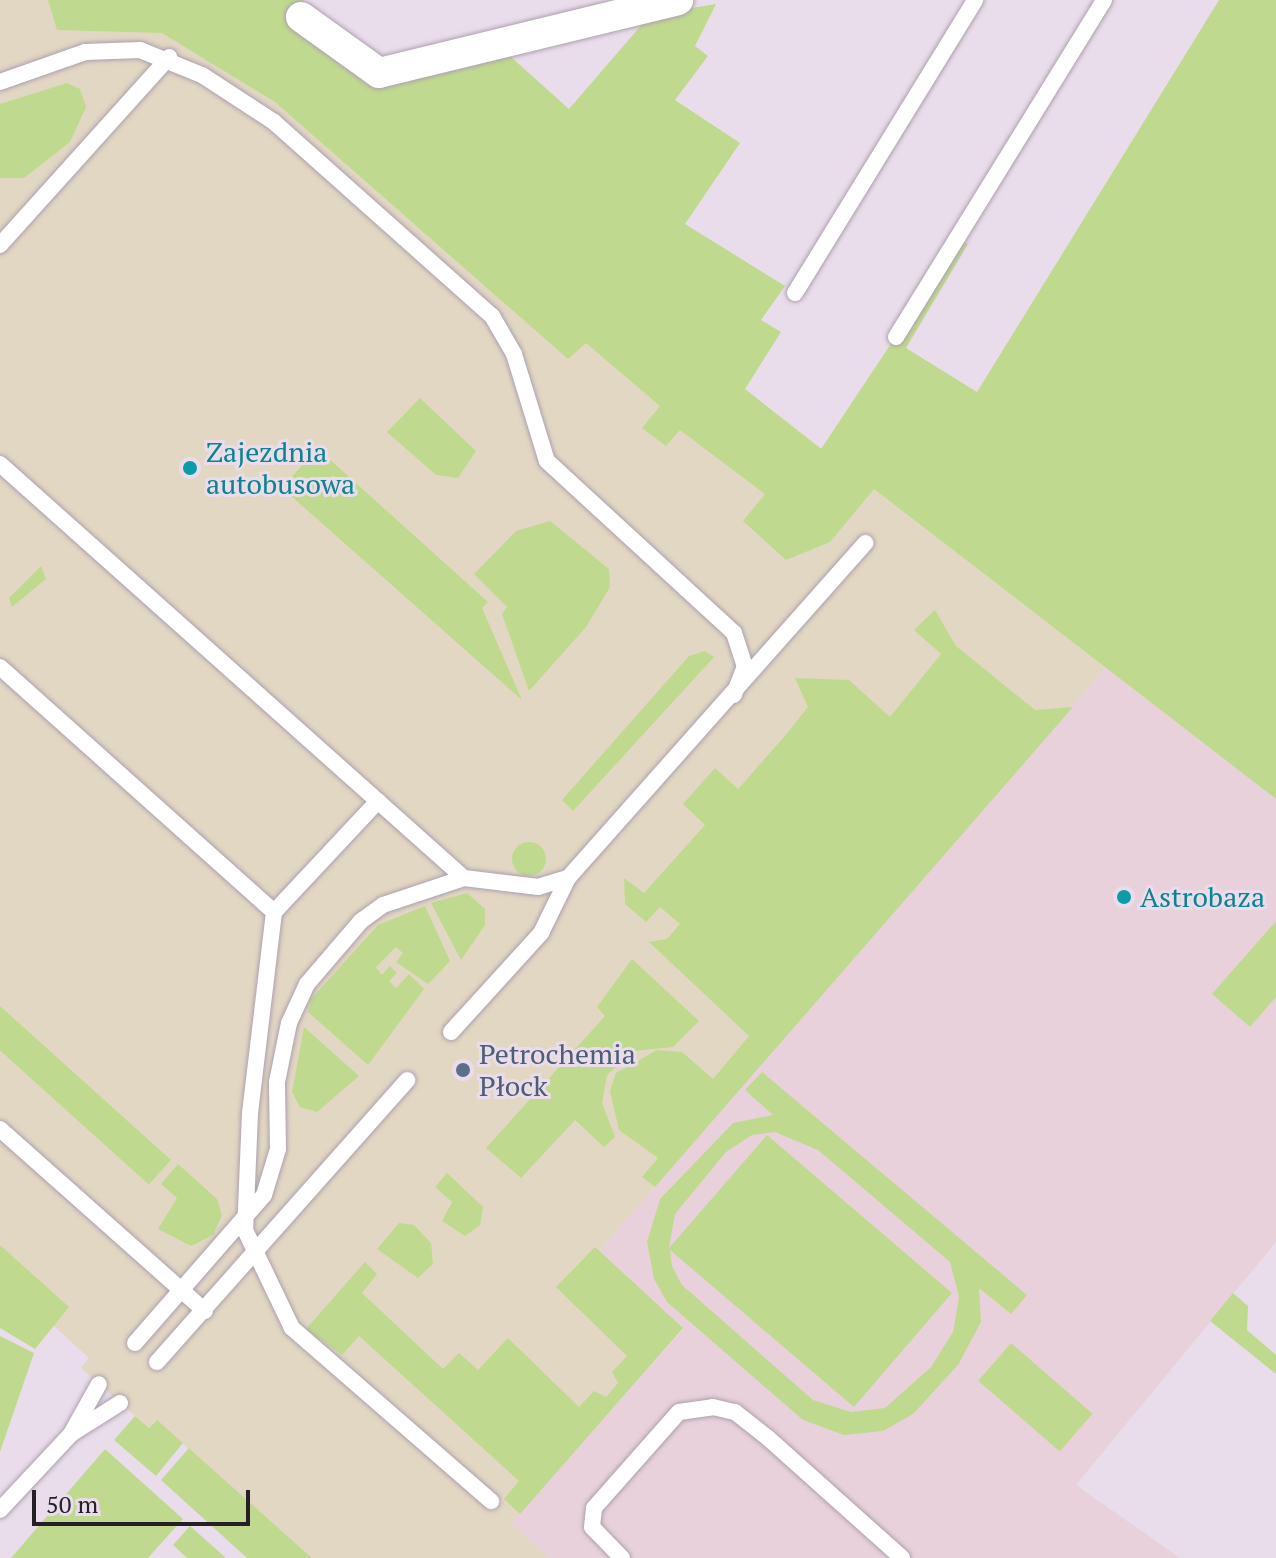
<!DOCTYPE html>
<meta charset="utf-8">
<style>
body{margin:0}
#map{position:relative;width:1276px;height:1558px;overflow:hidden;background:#eaddeb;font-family:"PT Serif",serif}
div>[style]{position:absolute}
.industrial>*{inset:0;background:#e2d7c3}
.education>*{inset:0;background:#e9d1db}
.green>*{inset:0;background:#bfda8f;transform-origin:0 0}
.round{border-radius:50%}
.roads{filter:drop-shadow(0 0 2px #ada1ae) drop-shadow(0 0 2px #ada1ae)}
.lane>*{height:16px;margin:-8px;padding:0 8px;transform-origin:8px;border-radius:8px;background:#fff}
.street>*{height:30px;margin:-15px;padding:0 15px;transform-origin:15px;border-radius:15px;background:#fff}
.dots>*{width:22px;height:22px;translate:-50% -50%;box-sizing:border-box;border:4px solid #eaddeb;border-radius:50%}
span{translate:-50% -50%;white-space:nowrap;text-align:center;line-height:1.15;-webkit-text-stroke:6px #eaddeb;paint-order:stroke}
.culture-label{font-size:28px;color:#0d838f}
.left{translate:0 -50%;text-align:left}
.service-label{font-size:28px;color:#4e5e75}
.scale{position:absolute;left:32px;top:1490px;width:218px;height:36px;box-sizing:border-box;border:4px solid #252025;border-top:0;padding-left:10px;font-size:24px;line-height:28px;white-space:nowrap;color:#252025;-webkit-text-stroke:6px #eaddeb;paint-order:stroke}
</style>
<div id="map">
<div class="industrial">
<div style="clip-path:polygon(0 0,262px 0,632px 302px,1106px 668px,600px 1250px,683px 1328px,512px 1523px,550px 1558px,312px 1558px,156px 1420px,149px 1428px,99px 1384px,81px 1368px,89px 1358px,0 1277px)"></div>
</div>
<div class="education">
<div style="clip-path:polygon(1106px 668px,1276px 799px,1276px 1242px,1076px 1485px,1180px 1558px,550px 1558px,511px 1523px,683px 1329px,599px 1251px)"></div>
</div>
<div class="green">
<div style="clip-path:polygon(48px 0,304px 0,287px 21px,373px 88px,501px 48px,569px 109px,650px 15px,716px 4px,695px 46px,708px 56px,675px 100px,740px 143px,685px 224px,785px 286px,761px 320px,781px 332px,745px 389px,821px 449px,960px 240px,968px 244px,906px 348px,977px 392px,1219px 0,1276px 0,1276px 799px,874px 489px,830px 542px,786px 560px,743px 521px,765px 494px,680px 430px,666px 446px,642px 428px,660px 406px,586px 343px,568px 359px,275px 102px,162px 33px,57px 30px)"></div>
<div style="clip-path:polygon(67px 83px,80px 89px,86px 107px,70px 142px,24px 178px,0 178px,0 104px)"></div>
<div style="clip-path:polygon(420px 398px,476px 451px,458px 478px,436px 475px,387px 432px)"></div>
<div style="clip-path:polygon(317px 448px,488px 602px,482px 608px,522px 700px,282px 488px)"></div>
<div style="clip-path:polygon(550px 521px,609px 569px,610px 587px,586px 627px,529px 691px,502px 614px,507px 607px,474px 574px,516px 531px)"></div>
<div style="clip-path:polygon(41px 566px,46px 579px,12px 607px,9px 598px)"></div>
<div style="clip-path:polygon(935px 610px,956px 646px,1035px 710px,1073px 707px,655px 1187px,642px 1177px,658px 1158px,619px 1130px,610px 1091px,616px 1073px,657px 1050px,682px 1052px,713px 1079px,749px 1036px,649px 942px,667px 939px,680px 924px,660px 907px,646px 922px,625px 904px,624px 878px,644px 893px,705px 825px,683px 804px,715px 768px,738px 789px,784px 737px,808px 707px,795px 678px,849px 680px,890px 717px,941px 654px,914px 630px)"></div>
<div style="clip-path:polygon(705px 651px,714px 657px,573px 811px,562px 800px,689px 656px)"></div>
<div class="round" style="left:512px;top:842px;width:34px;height:34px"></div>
<div style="clip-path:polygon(467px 893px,485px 909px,485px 925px,461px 960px,431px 903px)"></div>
<div style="clip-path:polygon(425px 906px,450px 961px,428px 984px,396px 962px,403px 953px,396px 947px,376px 967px,382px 975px,390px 966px,397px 973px,389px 981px,396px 988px,409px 974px,424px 989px,368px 1065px,308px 1012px,311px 999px,378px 925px)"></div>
<div style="clip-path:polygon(1276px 921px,1276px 997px,1250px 1027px,1212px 994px)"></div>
<div style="clip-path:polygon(632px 959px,699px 1021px,673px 1047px,634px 1051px,607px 1075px,602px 1103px,615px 1137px,604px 1147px,575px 1120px,521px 1178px,486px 1148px,605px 1016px,597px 1007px)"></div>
<div style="left:0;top:1006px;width:230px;height:33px;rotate:42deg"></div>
<div style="clip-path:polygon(304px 1027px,359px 1076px,317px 1112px,300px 1107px,292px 1092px)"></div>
<div style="clip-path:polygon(evenodd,762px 1072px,1027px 1295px,1011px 1314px,979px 1288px,981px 1322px,958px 1365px,913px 1414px,883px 1431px,844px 1435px,803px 1420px,667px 1302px,654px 1279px,647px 1242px,660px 1199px,733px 1123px,773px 1115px,745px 1090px,762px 1072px,775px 1132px,818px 1150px,950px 1262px,959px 1297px,953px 1332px,931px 1367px,885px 1408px,851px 1412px,813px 1400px,682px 1285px,672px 1266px,670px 1250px,854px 1407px,952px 1293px,767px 1135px,669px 1248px,675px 1214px,726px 1152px,752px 1135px,775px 1132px)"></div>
<div style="clip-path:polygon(178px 1164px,217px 1199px,222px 1215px,213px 1235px,191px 1246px,158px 1229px,177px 1198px,161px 1184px)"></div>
<div style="clip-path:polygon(447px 1173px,483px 1207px,480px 1225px,465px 1236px,442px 1221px,452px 1202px,435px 1187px)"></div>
<div style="clip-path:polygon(399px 1223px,414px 1225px,431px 1243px,433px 1264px,418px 1278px,377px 1249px)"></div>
<div style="clip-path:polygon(0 1245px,69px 1307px,35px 1349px,0 1328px)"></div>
<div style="clip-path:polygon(595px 1247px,683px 1328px,520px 1514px,504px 1499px,519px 1481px,359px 1336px,342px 1355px,306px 1329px,365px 1262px,377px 1274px,362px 1293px,443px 1369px,459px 1353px,478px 1370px,508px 1338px,579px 1407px,594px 1391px,606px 1397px,618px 1383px,612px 1372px,627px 1356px,556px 1287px)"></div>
<div style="clip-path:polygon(1233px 1293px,1248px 1306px,1247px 1330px,1276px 1355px,1276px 1374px,1210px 1321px)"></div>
<div style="clip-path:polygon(0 1336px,34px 1353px,0 1452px)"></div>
<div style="left:1011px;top:1343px;width:108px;height:50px;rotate:41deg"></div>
<div style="clip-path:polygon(135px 1416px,149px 1428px,157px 1420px,183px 1443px,156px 1476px,114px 1440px)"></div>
<div style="clip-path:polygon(189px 1448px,193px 1452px,312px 1558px,247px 1558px,161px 1480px)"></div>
<div style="clip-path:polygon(105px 1449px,183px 1519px,148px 1558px,11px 1558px)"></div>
<div style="clip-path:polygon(190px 1526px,226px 1558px,187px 1558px,173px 1545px)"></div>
</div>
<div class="roads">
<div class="lane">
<div style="left:0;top:82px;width:90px;rotate:-19.4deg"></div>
<div style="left:85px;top:52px;width:55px;rotate:-2.1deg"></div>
<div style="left:140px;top:50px;width:67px;rotate:22deg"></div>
<div style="left:202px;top:75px;width:86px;rotate:33.1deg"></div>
<div style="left:274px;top:122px;width:292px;rotate:41.7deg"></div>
<div style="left:492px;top:316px;width:44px;rotate:59.9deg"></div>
<div style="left:514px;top:354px;width:112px;rotate:72.9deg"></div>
<div style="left:547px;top:461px;width:254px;rotate:42.6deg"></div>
<div style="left:734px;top:633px;width:35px;rotate:72deg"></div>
<div style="left:745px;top:666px;width:31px;rotate:111deg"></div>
<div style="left:0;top:245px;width:253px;rotate:-48deg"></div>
<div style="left:795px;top:293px;width:344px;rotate:-58.4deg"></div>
<div style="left:896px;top:337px;width:396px;rotate:-58.3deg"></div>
<div style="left:0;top:464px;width:622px;rotate:41.74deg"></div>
<div style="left:0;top:667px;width:368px;rotate:41.8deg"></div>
<div style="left:378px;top:801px;width:152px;rotate:133.1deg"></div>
<div style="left:274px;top:912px;width:202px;rotate:96.8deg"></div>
<div style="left:250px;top:1113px;width:117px;rotate:92.4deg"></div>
<div style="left:245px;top:1230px;width:109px;rotate:64.4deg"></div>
<div style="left:292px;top:1328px;width:264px;rotate:41deg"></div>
<div style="left:451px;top:1032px;width:134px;rotate:-47.7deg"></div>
<div style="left:541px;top:933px;width:61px;rotate:-63.9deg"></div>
<div style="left:568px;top:878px;width:448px;rotate:-48.4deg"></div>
<div style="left:0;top:1129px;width:274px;rotate:41.6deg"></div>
<div style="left:135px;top:1343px;width:196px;rotate:-48.9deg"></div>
<div style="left:264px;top:1195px;width:48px;rotate:-73.1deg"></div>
<div style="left:278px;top:1149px;width:67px;rotate:-90.9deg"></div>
<div style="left:277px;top:1082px;width:60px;rotate:-78.5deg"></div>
<div style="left:289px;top:1023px;width:43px;rotate:-65.2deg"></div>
<div style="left:307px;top:984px;width:83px;rotate:-49.4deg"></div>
<div style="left:361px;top:921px;width:27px;rotate:-36deg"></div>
<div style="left:383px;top:905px;width:85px;rotate:-18.4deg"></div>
<div style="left:464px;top:878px;width:75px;rotate:6.9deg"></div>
<div style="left:538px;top:887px;width:31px;rotate:-17deg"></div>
<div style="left:157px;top:1362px;width:377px;rotate:-48.4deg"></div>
<div style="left:71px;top:1434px;width:57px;rotate:-60.8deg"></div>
<div style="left:0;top:1510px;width:104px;rotate:-46.9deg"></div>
<div style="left:71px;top:1434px;width:58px;rotate:-32.3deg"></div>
<div style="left:622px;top:1558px;width:43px;rotate:-134.1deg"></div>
<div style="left:592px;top:1527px;width:19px;rotate:-84deg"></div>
<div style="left:594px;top:1508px;width:128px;rotate:-48.5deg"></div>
<div style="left:679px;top:1412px;width:34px;rotate:-8deg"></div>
<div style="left:713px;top:1407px;width:23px;rotate:13deg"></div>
<div style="left:735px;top:1412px;width:42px;rotate:38.2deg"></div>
<div style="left:768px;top:1438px;width:180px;rotate:41.8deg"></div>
</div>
<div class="street">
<div style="left:301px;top:17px;width:96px;rotate:35.7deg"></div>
<div style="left:379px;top:73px;width:308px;rotate:-13.7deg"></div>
</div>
</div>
<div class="dots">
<div style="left:190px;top:468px;background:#0f9aa8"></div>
<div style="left:1124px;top:897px;background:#0f9aa8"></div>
<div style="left:463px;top:1070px;background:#5c6f8a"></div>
</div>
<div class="culture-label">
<span class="left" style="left:206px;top:468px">Zajezdnia<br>autobusowa</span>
<span class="left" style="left:1140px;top:897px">Astrobaza</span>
</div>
<div class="service-label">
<span class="left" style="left:479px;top:1070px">Petrochemia<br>Płock</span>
</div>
<div class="scale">50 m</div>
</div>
